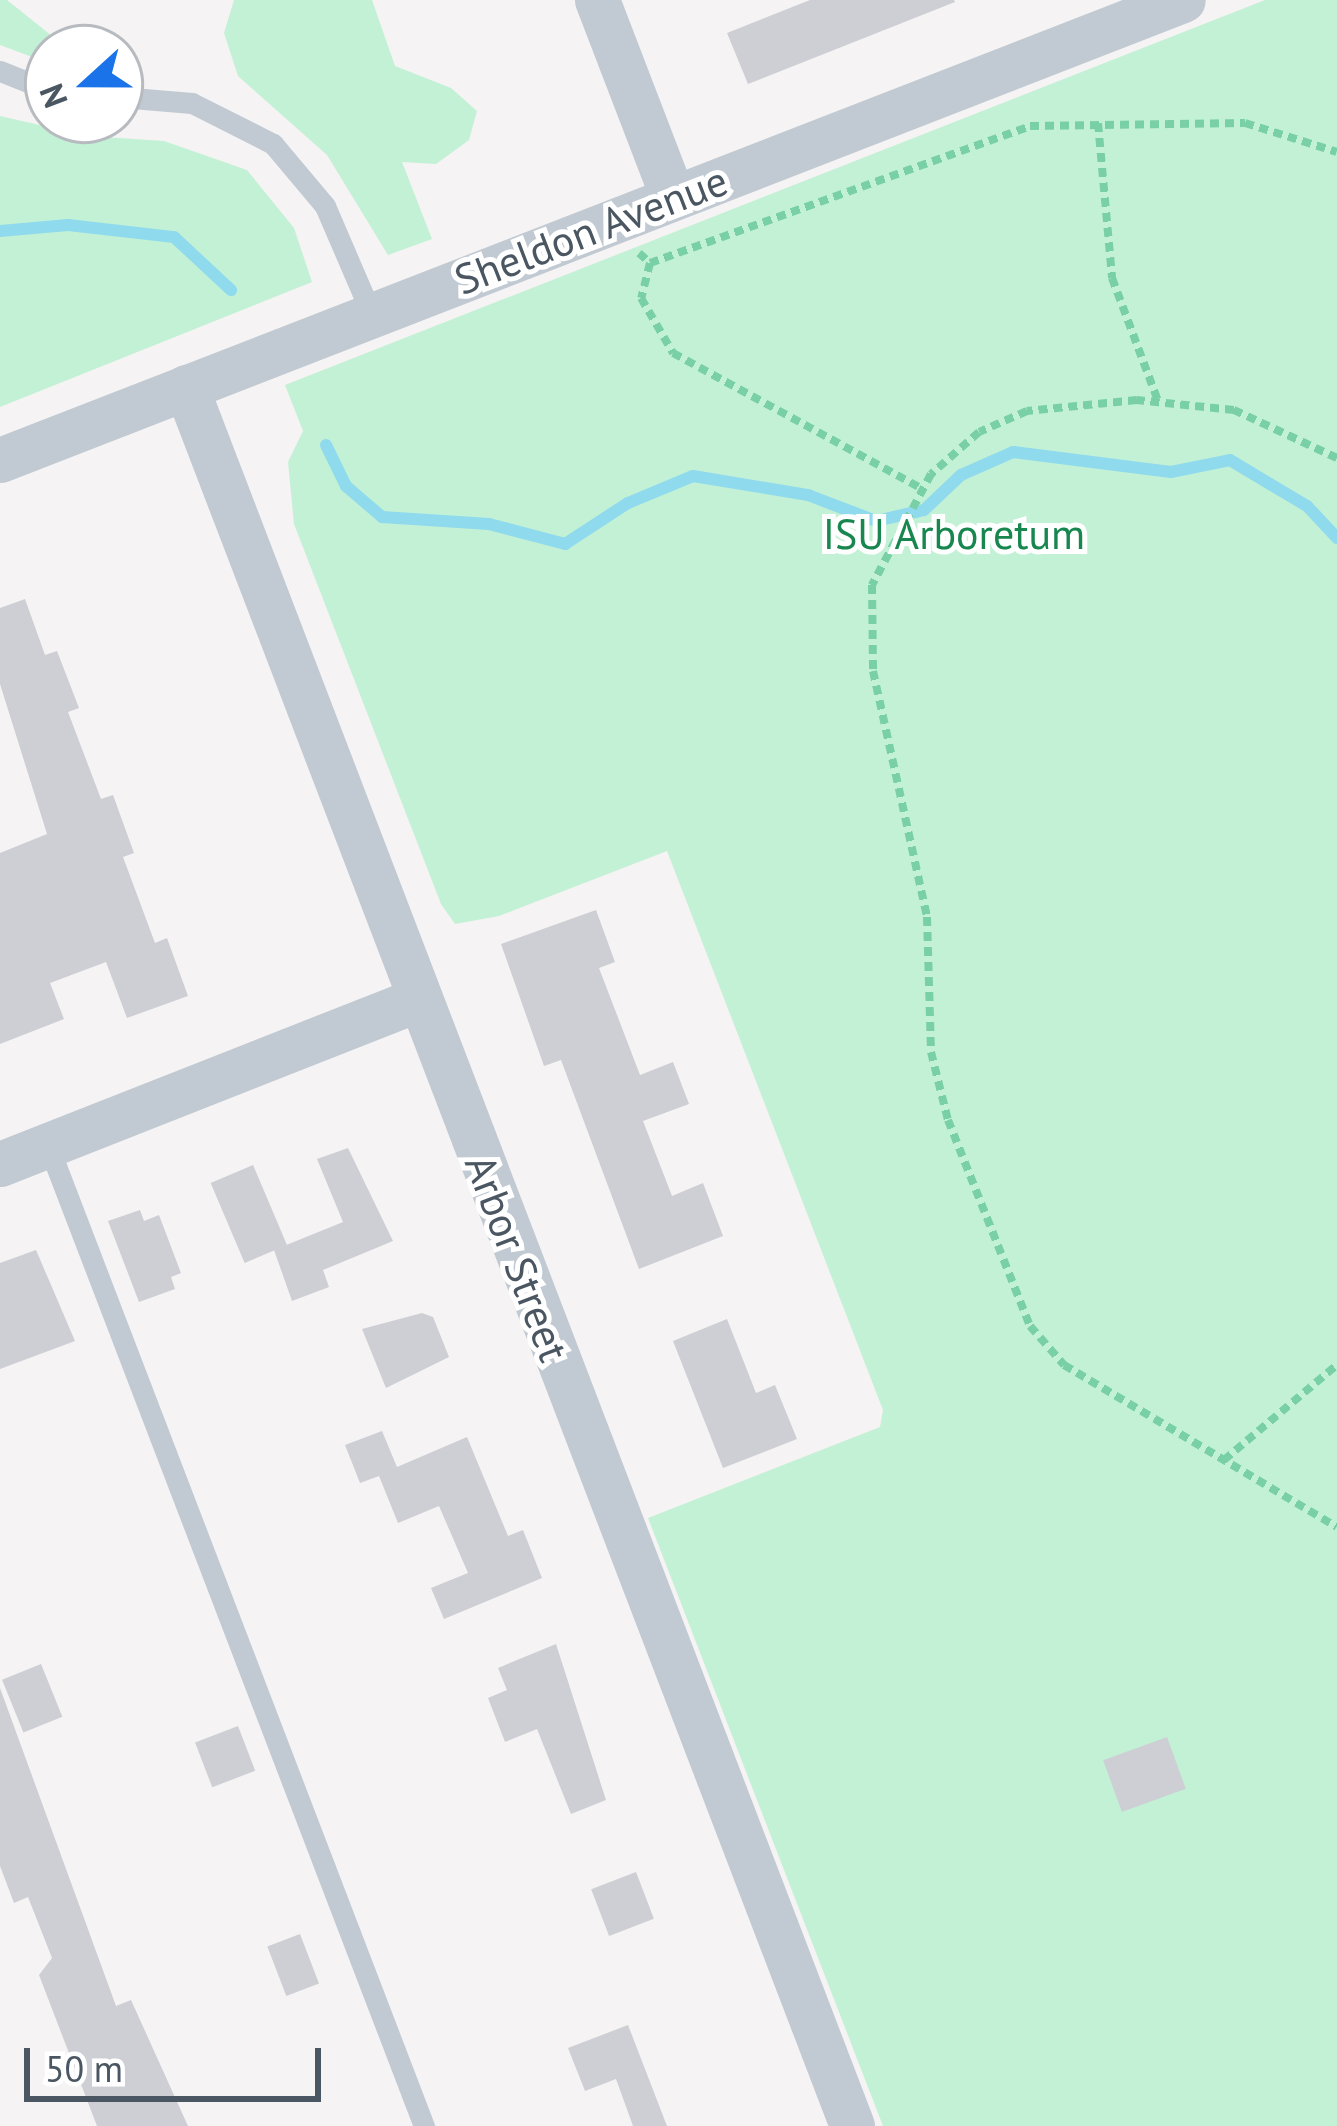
<!DOCTYPE html>
<style>
body{margin:0}
#map{position:relative;width:1337px;height:2126px;overflow:hidden;background:#f5f3f3;font-family:"PT Sans",sans-serif}
div>[style]{position:absolute}
.green>*{inset:0;background:#c3f1d5}
.stream>*{height:12px;margin:-6px;padding:0 6px;transform-origin:6px;border-radius:6px;background:#90daee}
.building>*{inset:0;background:#cdcfd5;transform-origin:0 0}
.path>*{height:8px;margin-top:-4px;transform-origin:0;background:repeating-linear-gradient(90deg,#7ad0a6 0 9px,transparent 0 15px)}
.lane>*{height:21px;margin:-10.5px;padding:0 10.5px;transform-origin:10.5px;border-radius:10.5px;background:#c1cad2}
.street>*{height:45px;margin:-22.5px;padding:0 22.5px;transform-origin:22.5px;border-radius:22.5px;background:#c1cad2}
span{translate:-50% -50%;white-space:nowrap;text-align:center;line-height:1.15;-webkit-text-stroke:10px #fff;paint-order:stroke}
.street-label{font-size:42px;color:#4a5661}
.park-label{font-size:42px;color:#17864f}
.north{position:absolute;left:24px;top:24px;width:120px;height:120px;box-sizing:border-box;background:#fff;border:3px solid #b7bbc0;border-radius:50%;rotate:249deg;font-size:33px;font-weight:700;line-height:48px;text-align:center;color:#4a5661}
.north::after{content:'';display:block;margin:auto;width:42px;height:54px;background:#1a73e8;clip-path:polygon(50% 0,100% 100%,50% 72%,0 100%)}
.scale{position:absolute;left:24px;top:2048px;width:297px;height:54px;box-sizing:border-box;border:6px solid #4a5661;border-top:0;padding-left:15px;font-size:36px;line-height:42px;white-space:nowrap;color:#4a5661;-webkit-text-stroke:9px #fff;paint-order:stroke}
</style>
<div id="map">
<div class="green">
<div style="clip-path:polygon(0 0,7px 0,67px 48px,48px 48px,48px 63px,0 45px)"></div>
<div style="clip-path:polygon(234px 0,372px 0,395px 66px,451px 88px,477px 111px,469px 140px,436px 164px,402px 162px,432px 239px,388px 255px,327px 155px,238px 76px,224px 33px)"></div>
<div style="clip-path:polygon(1265px 0,1337px 0,1337px 2126px,883px 2126px,648px 1518px,880px 1427px,883px 1410px,667px 851px,499px 916px,455px 924px,441px 904px,294px 524px,288px 462px,303px 431px,285px 385px)"></div>
<div style="clip-path:polygon(0 116px,88px 136px,164px 141px,247px 170px,294px 228px,312px 282px,0 407px)"></div>
</div>
<div class="stream">
<div style="left:0;top:231px;width:68px;rotate:-5deg"></div>
<div style="left:68px;top:225px;width:107px;rotate:6.5deg"></div>
<div style="left:174px;top:237px;width:78px;rotate:42.9deg"></div>
<div style="left:326px;top:445px;width:46px;rotate:64deg"></div>
<div style="left:346px;top:486px;width:48px;rotate:40.7deg"></div>
<div style="left:382px;top:517px;width:107px;rotate:3.7deg"></div>
<div style="left:489px;top:524px;width:79px;rotate:14.7deg"></div>
<div style="left:565px;top:544px;width:75px;rotate:-33.1deg"></div>
<div style="left:628px;top:503px;width:70px;rotate:-22.6deg"></div>
<div style="left:693px;top:476px;width:117px;rotate:9.4deg"></div>
<div style="left:808px;top:495px;width:73px;rotate:20.9deg"></div>
<div style="left:876px;top:521px;width:49px;rotate:-12.9deg"></div>
<div style="left:924px;top:510px;width:51px;rotate:-43.4deg"></div>
<div style="left:961px;top:475px;width:57px;rotate:-23.9deg"></div>
<div style="left:1013px;top:452px;width:159px;rotate:7.2deg"></div>
<div style="left:1171px;top:472px;width:60px;rotate:-11.5deg"></div>
<div style="left:1230px;top:460px;width:90px;rotate:30.9deg"></div>
<div style="left:1307px;top:506px;width:44px;rotate:46.8deg"></div>
</div>
<div class="building">
<div style="clip-path:polygon(810px 0,954px 0,955px 2px,748px 84px,727px 33px)"></div>
<div style="clip-path:polygon(25px 599px,45px 655px,57px 651px,79px 708px,68px 712px,101px 799px,113px 795px,134px 853px,123px 857px,155px 943px,167px 938px,188px 996px,127px 1018px,106px 962px,50px 983px,64px 1019px,0 1044px,0 853px,47px 834px,0 684px,0 608px)"></div>
<div style="clip-path:polygon(596px 910px,615px 962px,599px 968px,640px 1075px,673px 1062px,689px 1104px,643px 1121px,672px 1196px,703px 1183px,723px 1236px,639px 1269px,561px 1060px,544px 1066px,501px 944px)"></div>
<div style="clip-path:polygon(348px 1148px,393px 1241px,323px 1270px,329px 1287px,292px 1301px,274px 1250px,343px 1222px,317px 1159px)"></div>
<div style="left:253px;top:1165px;width:87px;height:46px;rotate:67deg"></div>
<div style="clip-path:polygon(140px 1210px,144px 1221px,159px 1215px,181px 1273px,171px 1277px,175px 1289px,139px 1302px,108px 1221px)"></div>
<div style="clip-path:polygon(36px 1250px,75px 1341px,0 1369px,0 1263px)"></div>
<div style="clip-path:polygon(422px 1313px,433px 1317px,449px 1357px,386px 1388px,362px 1329px)"></div>
<div style="clip-path:polygon(727px 1319px,756px 1393px,775px 1385px,797px 1439px,723px 1468px,673px 1341px)"></div>
<div style="clip-path:polygon(382px 1431px,397px 1467px,467px 1437px,508px 1536px,523px 1530px,542px 1578px,444px 1619px,431px 1588px,468px 1573px,439px 1506px,398px 1523px,379px 1476px,360px 1483px,345px 1445px)"></div>
<div style="clip-path:polygon(556px 1644px,606px 1800px,571px 1814px,537px 1729px,505px 1742px,488px 1698px,507px 1690px,498px 1668px)"></div>
<div style="left:41px;top:1664px;width:57px;height:42px;rotate:68deg"></div>
<div style="clip-path:polygon(0 1688px,116px 2006px,131px 2000px,188px 2126px,97px 2126px,39px 1975px,52px 1958px,28px 1897px,14px 1903px,0 1866px)"></div>
<div style="left:238px;top:1726px;width:48px;height:46px;rotate:69deg"></div>
<div style="left:1167px;top:1737px;width:55px;height:68px;rotate:70deg"></div>
<div style="left:636px;top:1872px;width:50px;height:48px;rotate:69deg"></div>
<div style="left:300px;top:1934px;width:53px;height:35px;rotate:69deg"></div>
<div style="clip-path:polygon(628px 2025px,667px 2126px,633px 2126px,616px 2079px,585px 2091px,568px 2048px)"></div>
</div>
<div class="path">
<div style="left:51px;top:120px;width:63px;rotate:7.4deg"></div>
<div style="left:1098px;top:123px;width:156px;rotate:84.8deg"></div>
<div style="left:1112px;top:278px;width:131px;rotate:69.5deg"></div>
<div style="left:639px;top:253px;width:15px;rotate:42deg"></div>
<div style="left:650px;top:263px;width:404px;rotate:-19.8deg"></div>
<div style="left:1030px;top:126px;width:215px;rotate:-0.8deg"></div>
<div style="left:1245px;top:123px;width:96px;rotate:17.5deg"></div>
<div style="left:650px;top:263px;width:36px;rotate:104deg"></div>
<div style="left:641px;top:298px;width:64px;rotate:59.8deg"></div>
<div style="left:673px;top:353px;width:282px;rotate:28.6deg"></div>
<div style="left:1337px;top:458px;width:114px;rotate:-155deg"></div>
<div style="left:1234px;top:410px;width:98px;rotate:-174.1deg"></div>
<div style="left:1137px;top:400px;width:111px;rotate:174.3deg"></div>
<div style="left:1027px;top:411px;width:52px;rotate:156.4deg"></div>
<div style="left:979px;top:432px;width:64px;rotate:138.8deg"></div>
<div style="left:931px;top:474px;width:126px;rotate:118deg"></div>
<div style="left:872px;top:585px;width:86px;rotate:89.3deg"></div>
<div style="left:873px;top:671px;width:252px;rotate:77.6deg"></div>
<div style="left:927px;top:917px;width:135px;rotate:88.3deg"></div>
<div style="left:931px;top:1052px;width:70px;rotate:76deg"></div>
<div style="left:948px;top:1120px;width:222px;rotate:68.3deg"></div>
<div style="left:1030px;top:1326px;width:52px;rotate:48.9deg"></div>
<div style="left:1064px;top:1365px;width:317px;rotate:30.7deg"></div>
<div style="left:1224px;top:1460px;width:148px;rotate:-40.1deg"></div>
</div>
<div class="lane">
<div style="left:0;top:71px;width:52px;rotate:21.6deg"></div>
<div style="left:120px;top:97px;width:72px;rotate:4.8deg"></div>
<div style="left:192px;top:103px;width:91px;rotate:26.8deg"></div>
<div style="left:273px;top:144px;width:81px;rotate:50deg"></div>
<div style="left:325px;top:206px;width:119px;rotate:66.7deg"></div>
<div style="left:48px;top:1145px;width:1051px;rotate:69.03deg"></div>
</div>
<div class="street">
<div style="left:597px;top:0;width:212px;rotate:69deg"></div>
<div style="left:186px;top:387px;width:1862px;rotate:69.04deg"></div>
<div style="left:0;top:460px;width:1269px;rotate:-21.25deg"></div>
<div style="left:0;top:1164px;width:450px;rotate:-21.5deg"></div>
</div>
<div class="street-label">
<span style="left:591px;top:230px;rotate:-21deg">Sheldon Avenue</span>
<span style="left:517px;top:1258px;rotate:69deg">Arbor Street</span>
</div>
<div class="park-label">
<span style="left:954px;top:534px">ISU Arboretum</span>
</div>
<div class="north">N</div>
<div class="scale">50 m</div>
</div>
